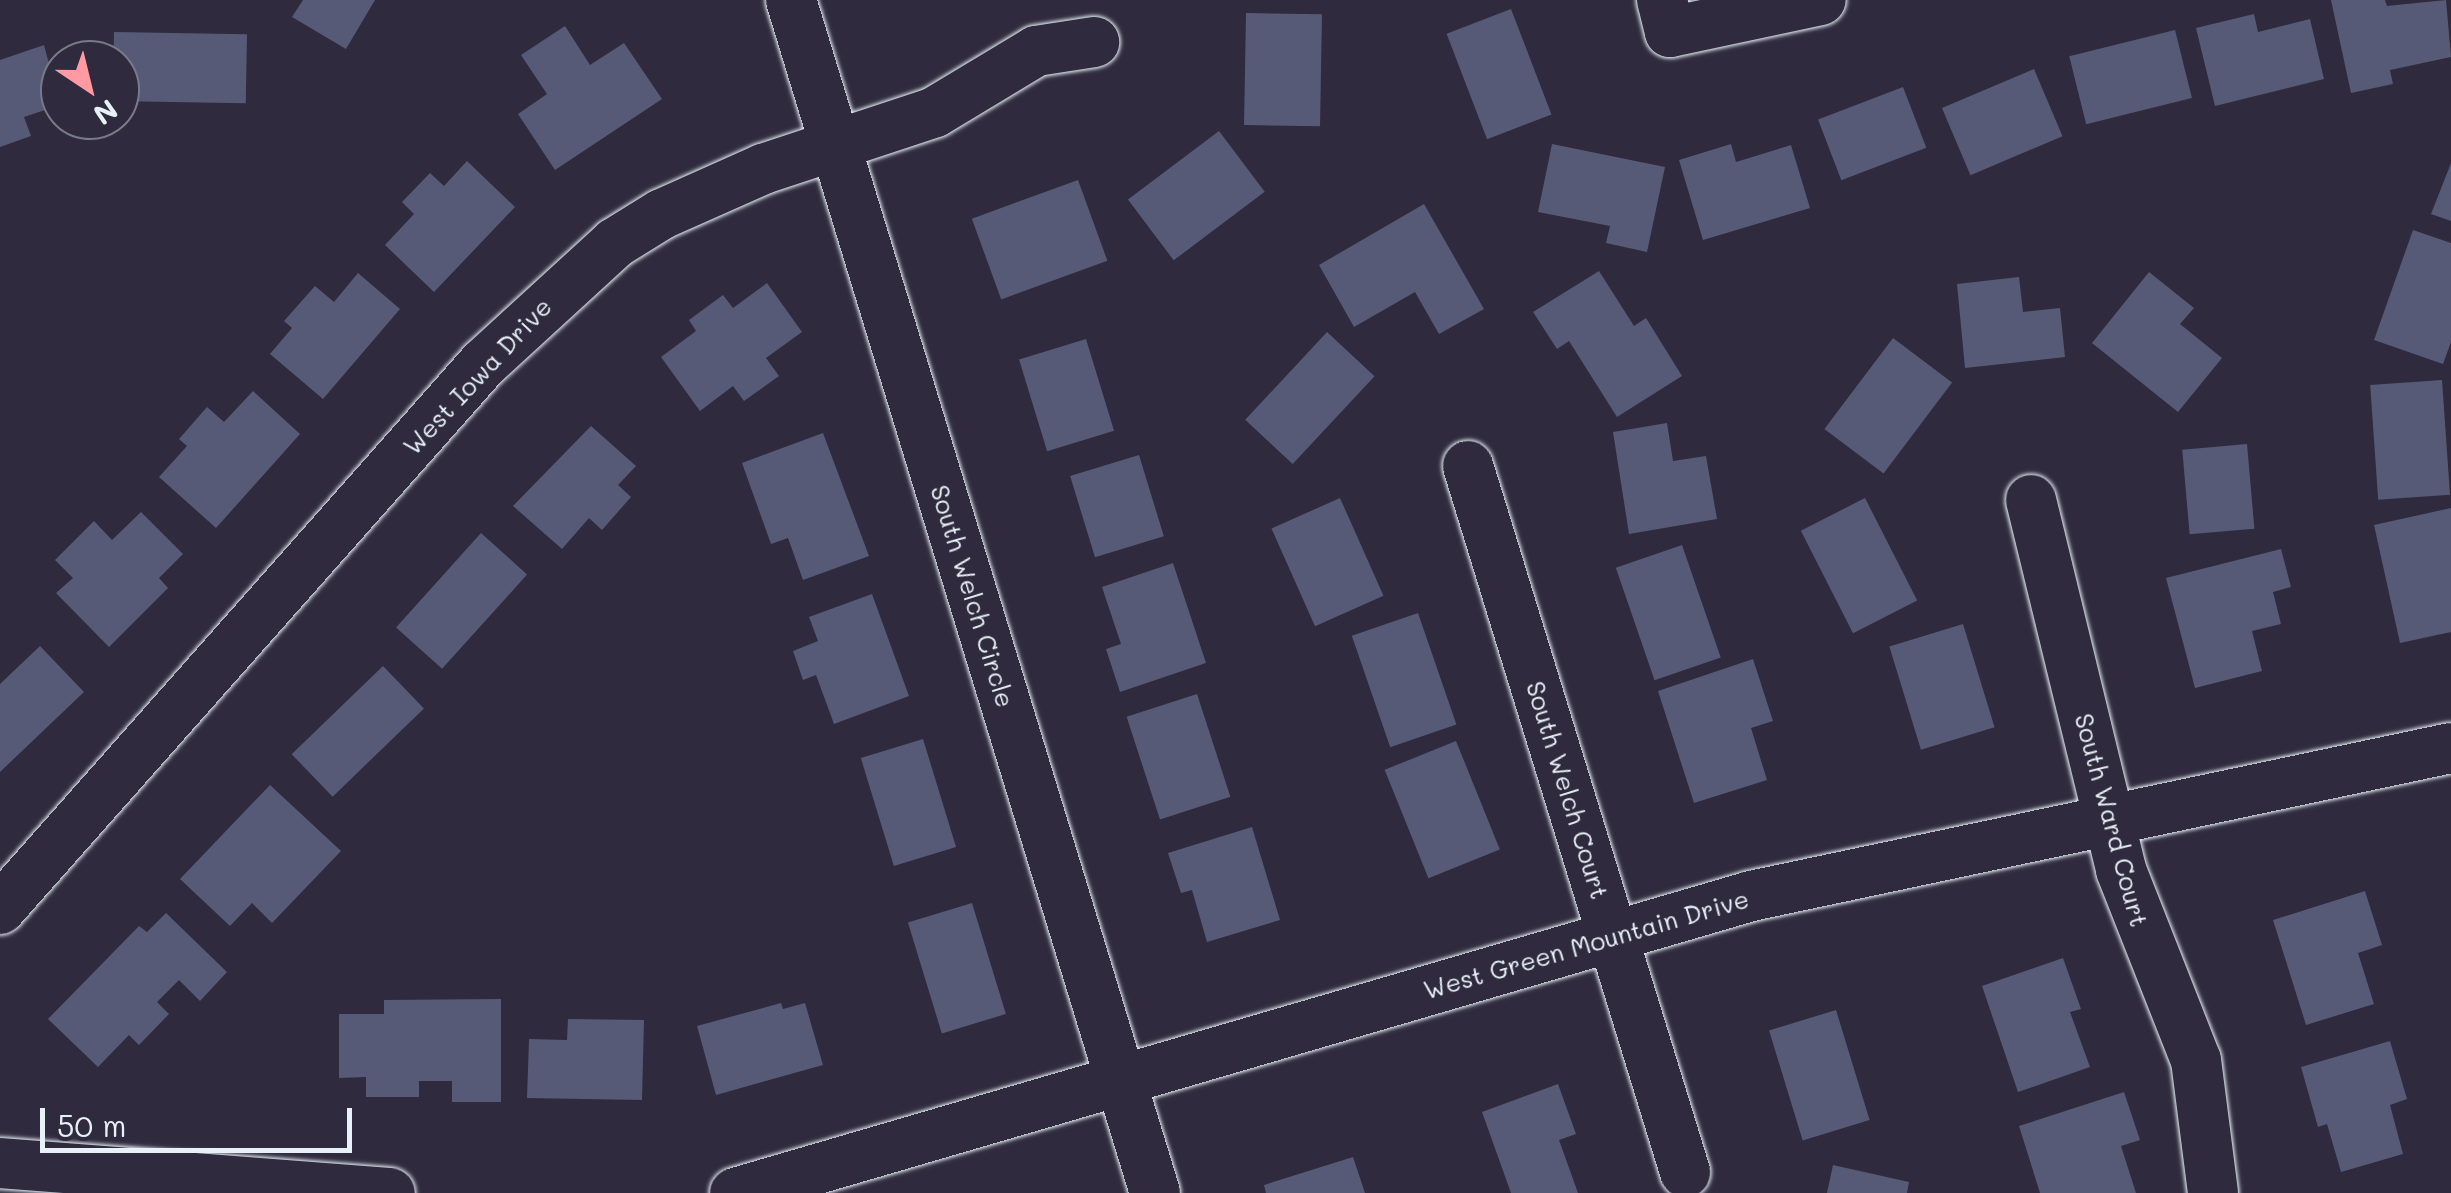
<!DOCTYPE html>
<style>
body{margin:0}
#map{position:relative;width:2451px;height:1193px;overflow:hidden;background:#2f2a3d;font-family:Mali,sans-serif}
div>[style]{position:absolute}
.building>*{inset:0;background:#565a76;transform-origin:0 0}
.roads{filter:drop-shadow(0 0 2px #e8f1f8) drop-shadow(0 0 2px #e8f1f8)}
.minor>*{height:50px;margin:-25px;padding:0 25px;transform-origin:25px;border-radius:25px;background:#2f2a3d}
span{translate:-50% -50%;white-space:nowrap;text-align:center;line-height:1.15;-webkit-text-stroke:10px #2f2a3d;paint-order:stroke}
.street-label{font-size:25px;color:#e8f1f8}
.north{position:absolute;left:40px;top:40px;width:100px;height:100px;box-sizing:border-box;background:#2f2a3d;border:2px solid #797a88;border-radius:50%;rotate:145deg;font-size:28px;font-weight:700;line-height:40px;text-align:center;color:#e8f1f8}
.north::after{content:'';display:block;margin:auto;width:35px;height:45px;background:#ff9aa2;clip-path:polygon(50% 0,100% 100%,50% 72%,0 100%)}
.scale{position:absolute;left:40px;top:1108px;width:312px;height:45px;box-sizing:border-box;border:5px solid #e8f1f8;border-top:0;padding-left:12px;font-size:30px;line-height:35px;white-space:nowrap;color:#e8f1f8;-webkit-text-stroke:8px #2f2a3d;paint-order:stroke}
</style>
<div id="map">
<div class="building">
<div style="clip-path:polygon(303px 0,375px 0,346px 49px,292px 17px)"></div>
<div style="clip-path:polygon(2331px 0,2385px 0,2387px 6px,2446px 0,2451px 57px,2390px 70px,2393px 84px,2351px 93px)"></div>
<div style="left:1511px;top:9px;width:113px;height:69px;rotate:69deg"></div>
<div style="left:1246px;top:13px;width:76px;height:112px;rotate:1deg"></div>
<div style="clip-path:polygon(2254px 14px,2258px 32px,2310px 19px,2324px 79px,2215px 106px,2196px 28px)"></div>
<div style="clip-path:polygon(565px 26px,590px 65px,624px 43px,662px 99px,555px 170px,518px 114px,547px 94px,521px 55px)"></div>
<div style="left:2175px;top:30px;width:70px;height:109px;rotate:76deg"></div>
<div style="left:114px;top:32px;width:133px;height:69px;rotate:1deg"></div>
<div style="clip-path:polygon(44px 45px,60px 105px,24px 117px,31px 136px,0 147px,0 60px)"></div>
<div style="left:2034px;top:69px;width:73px;height:100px;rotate:67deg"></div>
<div style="left:1903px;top:87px;width:65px;height:91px;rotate:69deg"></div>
<div style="left:1219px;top:131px;width:76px;height:114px;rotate:53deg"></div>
<div style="clip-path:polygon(1552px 144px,1665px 167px,1647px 252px,1606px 243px,1610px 226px,1538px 212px)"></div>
<div style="clip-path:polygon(1731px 144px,1736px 162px,1791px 145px,1810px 208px,1703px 240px,1679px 160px)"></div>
<div style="clip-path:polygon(467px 161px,515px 207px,434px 292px,385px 245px,414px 214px,402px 202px,430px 173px,444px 186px)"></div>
<div style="clip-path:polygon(2451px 163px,2451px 221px,2431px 214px)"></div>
<div style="left:1078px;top:180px;width:86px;height:113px;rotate:70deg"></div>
<div style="clip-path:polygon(1424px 204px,1484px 309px,1439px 334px,1415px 292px,1354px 327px,1319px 265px)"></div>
<div style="clip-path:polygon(2413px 230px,2451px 243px,2451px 342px,2443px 364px,2374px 340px)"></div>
<div style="clip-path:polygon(1599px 271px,1634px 326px,1646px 318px,1682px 376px,1617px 417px,1569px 341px,1557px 349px,1533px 312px)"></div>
<div style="clip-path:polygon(2149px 272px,2194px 308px,2180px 324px,2222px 358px,2178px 412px,2092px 343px)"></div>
<div style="clip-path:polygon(358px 273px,400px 309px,323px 399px,270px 354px,292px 328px,284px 321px,315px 286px,334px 302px)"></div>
<div style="clip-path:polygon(2019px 277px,2023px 312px,2060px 308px,2065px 357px,1965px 368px,1957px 284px)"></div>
<div style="clip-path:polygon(767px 283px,802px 332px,766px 358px,779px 376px,744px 401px,733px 386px,700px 411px,661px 357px,696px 331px,689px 320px,723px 295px,733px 308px)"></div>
<div style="left:1327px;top:332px;width:65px;height:120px;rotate:43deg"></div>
<div style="left:1893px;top:338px;width:74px;height:114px;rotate:37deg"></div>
<div style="left:1086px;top:339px;width:96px;height:70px;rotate:73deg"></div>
<div style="left:2442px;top:380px;width:115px;height:72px;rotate:86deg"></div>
<div style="clip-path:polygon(253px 391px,300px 434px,216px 528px,159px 477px,187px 446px,179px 439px,207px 407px,224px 422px)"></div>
<div style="clip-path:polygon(1667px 423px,1673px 461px,1706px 456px,1717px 519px,1629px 534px,1613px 432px)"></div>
<div style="clip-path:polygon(591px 426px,636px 466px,618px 485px,631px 497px,602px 530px,589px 518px,562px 549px,513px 506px)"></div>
<div style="clip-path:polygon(823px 433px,869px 556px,803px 580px,788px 538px,771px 544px,742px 463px)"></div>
<div style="left:2247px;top:444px;width:85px;height:65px;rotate:85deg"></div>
<div style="left:1139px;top:455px;width:85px;height:72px;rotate:73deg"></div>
<div style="left:1340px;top:498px;width:107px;height:75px;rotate:66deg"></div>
<div style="left:1865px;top:498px;width:115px;height:72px;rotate:63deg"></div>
<div style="clip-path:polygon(2451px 508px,2451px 632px,2400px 643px,2374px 525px)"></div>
<div style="clip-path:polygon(141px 512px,183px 554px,159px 578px,168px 588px,109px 647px,56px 593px,73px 578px,55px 560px,94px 521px,112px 540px)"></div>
<div style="left:481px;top:533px;width:62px;height:127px;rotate:42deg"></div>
<div style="left:1682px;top:545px;width:119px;height:70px;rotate:71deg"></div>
<div style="clip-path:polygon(2281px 549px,2291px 587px,2273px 592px,2281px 624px,2252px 631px,2262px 671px,2195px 688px,2166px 578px)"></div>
<div style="clip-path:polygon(1173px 563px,1206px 663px,1120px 692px,1106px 649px,1121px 644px,1102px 587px)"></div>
<div style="clip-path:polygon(872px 594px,909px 696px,834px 724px,816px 675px,803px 680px,793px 651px,818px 641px,809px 617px)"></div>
<div style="left:1418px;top:613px;width:118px;height:70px;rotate:71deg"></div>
<div style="left:1963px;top:624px;width:108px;height:77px;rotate:73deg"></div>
<div style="clip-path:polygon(40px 646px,84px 692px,0 772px,0 684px)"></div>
<div style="clip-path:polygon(1753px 659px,1773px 721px,1751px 728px,1767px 780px,1694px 803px,1658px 691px)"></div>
<div style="left:383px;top:666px;width:59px;height:127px;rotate:46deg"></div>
<div style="left:1197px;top:694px;width:108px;height:74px;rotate:72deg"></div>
<div style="left:923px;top:739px;width:113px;height:65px;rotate:73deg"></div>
<div style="left:1456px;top:741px;width:117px;height:77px;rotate:68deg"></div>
<div style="clip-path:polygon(270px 785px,341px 851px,272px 923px,252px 903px,230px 926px,180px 879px)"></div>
<div style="clip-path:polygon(1252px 827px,1280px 920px,1207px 942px,1192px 890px,1181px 893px,1168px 853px)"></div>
<div style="clip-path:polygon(2365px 891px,2382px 945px,2358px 953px,2374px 1004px,2306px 1025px,2273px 920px)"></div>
<div style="left:972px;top:903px;width:116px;height:67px;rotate:73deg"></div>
<div style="clip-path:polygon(166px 913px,227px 972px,200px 1001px,179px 980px,157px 1002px,169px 1014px,139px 1045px,129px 1035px,98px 1067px,48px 1019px,139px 926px,147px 932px)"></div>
<div style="clip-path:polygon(2063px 958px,2081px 1009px,2070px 1012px,2090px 1067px,2018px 1092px,1982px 986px)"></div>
<div style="clip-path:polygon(501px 999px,501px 1102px,452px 1102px,452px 1081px,419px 1081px,419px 1097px,366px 1097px,366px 1077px,339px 1078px,339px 1014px,384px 1014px,384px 1000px)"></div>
<div style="clip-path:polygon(781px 1003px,783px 1009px,805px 1003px,823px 1065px,716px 1095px,697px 1026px)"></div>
<div style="left:1836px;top:1010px;width:115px;height:70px;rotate:73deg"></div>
<div style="clip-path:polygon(568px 1019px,644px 1020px,642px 1100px,527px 1098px,529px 1039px,567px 1040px)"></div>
<div style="clip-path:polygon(2390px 1041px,2407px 1099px,2390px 1105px,2403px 1154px,2341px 1172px,2327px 1124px,2318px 1127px,2301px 1067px)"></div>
<div style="clip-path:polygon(1558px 1084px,1576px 1134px,1559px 1140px,1578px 1193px,1511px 1193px,1482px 1112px)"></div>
<div style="clip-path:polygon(2124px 1092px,2140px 1140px,2121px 1146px,2136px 1193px,2040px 1193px,2019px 1126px)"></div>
<div style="clip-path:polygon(1353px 1157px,1365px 1193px,1266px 1193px,1264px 1185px)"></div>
<div style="clip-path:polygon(1833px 1165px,1909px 1182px,1907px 1193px,1827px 1193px)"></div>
</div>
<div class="roads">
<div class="minor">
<div style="left:791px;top:0;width:1247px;rotate:73.03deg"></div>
<div style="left:1662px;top:0;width:33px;rotate:76deg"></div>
<div style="left:1670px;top:32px;width:154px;rotate:-12deg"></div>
<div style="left:1468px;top:466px;width:739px;rotate:72.91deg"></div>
<div style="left:2031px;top:500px;width:381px;rotate:76.3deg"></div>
<div style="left:2121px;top:870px;width:204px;rotate:68.5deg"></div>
<div style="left:2196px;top:1060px;width:134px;rotate:82.7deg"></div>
<div style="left:0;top:909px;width:728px;rotate:-48.45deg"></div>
<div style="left:483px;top:364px;width:179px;rotate:-42.5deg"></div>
<div style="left:615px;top:243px;width:55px;rotate:-31.7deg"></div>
<div style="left:662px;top:214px;width:111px;rotate:-24deg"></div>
<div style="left:763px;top:169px;width:181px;rotate:-18.3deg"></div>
<div style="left:935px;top:112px;width:118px;rotate:-31.1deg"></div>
<div style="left:1036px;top:51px;width:59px;rotate:-8.8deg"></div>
<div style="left:0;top:1163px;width:391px;rotate:4.4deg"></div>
<div style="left:735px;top:1193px;width:1059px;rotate:-16.29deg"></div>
<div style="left:1751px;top:896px;width:715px;rotate:-11.94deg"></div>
</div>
</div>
<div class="street-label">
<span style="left:477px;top:376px;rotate:-47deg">West Iowa Drive</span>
<span style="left:973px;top:596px;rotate:73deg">South Welch Circle</span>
<span style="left:1568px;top:790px;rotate:73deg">South Welch Court</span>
<span style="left:2112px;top:820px;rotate:75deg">South Ward Court</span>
<span style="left:1586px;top:944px;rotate:-16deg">West Green Mountain Drive</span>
</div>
<div class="north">N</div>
<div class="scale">50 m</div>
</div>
